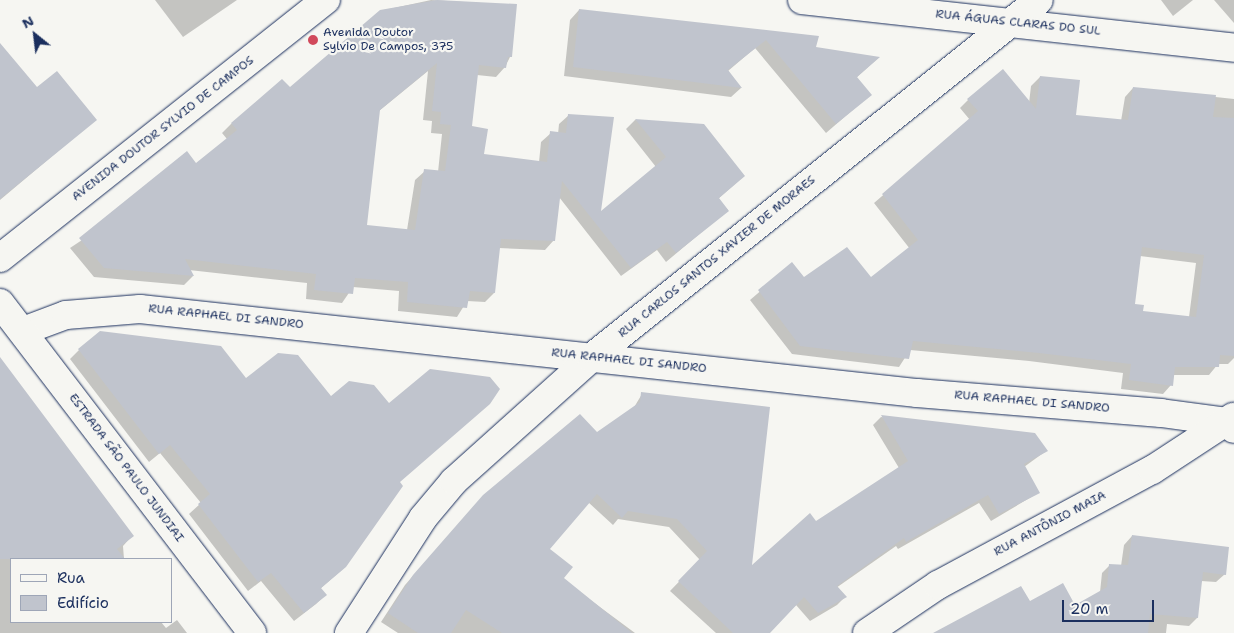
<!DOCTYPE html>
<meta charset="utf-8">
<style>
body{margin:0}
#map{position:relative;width:1234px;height:633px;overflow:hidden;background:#f6f6f2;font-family:"Shantell Sans",sans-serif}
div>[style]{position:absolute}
.shadow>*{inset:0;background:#0003}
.building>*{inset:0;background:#c0c4cd}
.roads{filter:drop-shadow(0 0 1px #1b2f5e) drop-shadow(0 0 1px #1b2f5e)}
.street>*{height:28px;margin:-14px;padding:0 14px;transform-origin:14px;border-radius:14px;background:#f6f6f2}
.secondary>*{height:28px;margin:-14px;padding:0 14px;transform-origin:14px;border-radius:14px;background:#f6f6f2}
.dots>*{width:14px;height:14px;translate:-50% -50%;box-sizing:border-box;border:2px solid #f6f6f2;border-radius:50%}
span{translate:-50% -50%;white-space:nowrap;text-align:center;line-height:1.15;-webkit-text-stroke:4.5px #f6f6f2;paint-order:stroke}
.street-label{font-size:12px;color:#1b2f5e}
.poi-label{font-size:12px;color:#1b2f5e}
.left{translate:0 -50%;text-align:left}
.legend{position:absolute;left:10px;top:558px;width:162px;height:65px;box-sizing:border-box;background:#f6f6f2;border:1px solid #9ea6b7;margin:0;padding:6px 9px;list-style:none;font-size:15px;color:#1b2f5e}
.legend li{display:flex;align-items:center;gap:10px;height:25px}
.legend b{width:25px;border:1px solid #9ea6b7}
.north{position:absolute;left:10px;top:10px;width:50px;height:50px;-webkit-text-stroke:4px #f6f6f2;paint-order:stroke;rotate:331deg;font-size:14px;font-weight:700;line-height:20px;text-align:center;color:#1b2f5e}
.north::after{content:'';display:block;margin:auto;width:18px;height:22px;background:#1b2f5e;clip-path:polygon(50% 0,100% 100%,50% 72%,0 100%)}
.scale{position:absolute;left:1062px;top:600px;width:92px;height:22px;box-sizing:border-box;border:2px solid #1b2f5e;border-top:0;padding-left:6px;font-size:15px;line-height:18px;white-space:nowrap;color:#1b2f5e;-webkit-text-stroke:4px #f6f6f2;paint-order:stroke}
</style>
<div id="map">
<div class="shadow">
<div style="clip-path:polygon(155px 0,237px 0,183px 37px)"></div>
<div style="clip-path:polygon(evenodd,431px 0,515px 5px,510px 57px,505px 67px,496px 77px,477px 75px,470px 128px,483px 155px,539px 162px,541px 142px,551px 133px,558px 134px,559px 124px,569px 115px,600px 214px,656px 167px,626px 129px,635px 120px,703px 125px,744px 176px,718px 199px,728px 210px,666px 262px,657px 250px,621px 276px,559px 197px,554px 240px,545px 250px,499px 248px,494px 293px,485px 302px,467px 301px,457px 317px,398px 311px,399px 291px,353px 287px,342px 303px,306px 299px,307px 283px,189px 270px,193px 276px,184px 285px,94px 277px,70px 248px,196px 164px,227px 139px,222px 133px,231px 124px,282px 81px,290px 89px,380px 11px,431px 0,428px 71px,423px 120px,432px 121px,431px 133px,442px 134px,438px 172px,425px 171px,415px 180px,407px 230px,366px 226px,379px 111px,428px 71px)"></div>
<div style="clip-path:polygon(1161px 0,1193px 0,1173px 16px)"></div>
<div style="clip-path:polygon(1214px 0,1234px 0,1234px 23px)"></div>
<div style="clip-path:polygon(579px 10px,817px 37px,815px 48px,878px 58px,856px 78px,870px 95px,826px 133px,755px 48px,728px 71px,741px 88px,731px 97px,564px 76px,570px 20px)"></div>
<div style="clip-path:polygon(0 62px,37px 89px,95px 120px,0 200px)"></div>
<div style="clip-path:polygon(evenodd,1040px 77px,1075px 117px,1121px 121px,1125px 97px,1133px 88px,1234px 99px,1234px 358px,1228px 364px,1218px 364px,1209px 375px,1173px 375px,1171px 385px,1163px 394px,1121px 389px,1123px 373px,1029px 361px,910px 350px,899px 367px,792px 354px,750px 300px,792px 264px,804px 278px,871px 279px,910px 249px,874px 203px,970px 120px,960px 108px,968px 100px,1029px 103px,1031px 86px,1040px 77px,1140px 256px,1196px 263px,1189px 317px,1142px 312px,1133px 305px,1140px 256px)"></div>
<div style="clip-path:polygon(79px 350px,245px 380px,399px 482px,345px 567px,320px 589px,325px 595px,316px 604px,294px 621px,261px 581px,248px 591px,189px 514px,201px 503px,160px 453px,149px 462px,70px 359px)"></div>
<div style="clip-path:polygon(0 382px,132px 536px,123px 546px,124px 559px,11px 559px,11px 622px,161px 622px,166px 628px,177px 620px,187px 633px,0 633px)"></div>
<div style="clip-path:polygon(642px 394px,751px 568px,899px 468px,873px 425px,881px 417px,1034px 434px,1046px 451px,1024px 467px,1038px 493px,991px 521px,979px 503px,898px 549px,896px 546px,836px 588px,845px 597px,837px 605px,810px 621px,796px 605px,768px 633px,716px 633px,670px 591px,700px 560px,669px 527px,618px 519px,613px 525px,588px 502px,548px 549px,562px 579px,635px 633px,398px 633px,381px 622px,405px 585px,475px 505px,596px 434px,633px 409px)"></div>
<div style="clip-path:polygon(1132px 536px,1225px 574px,1216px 582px,1201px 581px,1197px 618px,1189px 626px,1167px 624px,1166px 633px,949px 633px,1029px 603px,1074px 607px,1100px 592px,1102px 573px,1110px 565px,1121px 566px,1124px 545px)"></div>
</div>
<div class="building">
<div style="clip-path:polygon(evenodd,437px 0,517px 4px,512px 57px,508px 57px,506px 68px,479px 65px,472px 126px,488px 129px,484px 154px,547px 162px,550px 131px,566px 133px,568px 114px,614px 117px,601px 211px,666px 157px,635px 119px,704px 124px,745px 176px,719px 198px,729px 211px,676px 253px,667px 242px,631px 268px,562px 181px,555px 241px,501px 239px,495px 293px,470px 291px,467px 308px,407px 302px,408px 282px,355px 278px,353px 294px,314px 290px,316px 274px,185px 259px,194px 276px,104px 268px,79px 238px,187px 151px,196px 163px,237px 130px,231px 123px,282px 79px,290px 87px,380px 10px,437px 0,437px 63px,432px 111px,441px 112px,440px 124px,451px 125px,445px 171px,424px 169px,415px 230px,367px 225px,380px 110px,437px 63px)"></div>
<div style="clip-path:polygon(579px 9px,819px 36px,816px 47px,880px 57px,857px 77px,872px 95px,836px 124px,766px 40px,728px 70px,742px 88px,573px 67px)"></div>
<div style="clip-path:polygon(0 43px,37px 87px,57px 71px,97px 120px,0 199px)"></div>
<div style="clip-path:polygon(evenodd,1003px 69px,1036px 109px,1040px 76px,1080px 80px,1076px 115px,1128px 120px,1133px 87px,1216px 95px,1213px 117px,1234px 118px,1234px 356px,1220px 355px,1219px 367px,1175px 367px,1173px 386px,1129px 380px,1131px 364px,1039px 353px,913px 341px,909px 359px,800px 346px,758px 290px,792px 262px,804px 277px,847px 247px,871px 277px,918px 240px,882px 194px,978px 111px,967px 99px,1003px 69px,1142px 247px,1204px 255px,1196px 317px,1143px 311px,1144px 305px,1135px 304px,1142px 247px)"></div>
<div style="clip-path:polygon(100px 331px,221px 346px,246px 378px,278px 353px,298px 355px,331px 396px,349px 381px,374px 385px,389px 403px,430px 369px,490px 377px,500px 389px,490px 404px,400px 482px,403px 486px,346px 567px,321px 588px,327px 595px,304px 613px,271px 573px,258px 582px,198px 504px,210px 494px,170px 445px,159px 454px,78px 349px)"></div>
<div style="clip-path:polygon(0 357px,134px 536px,117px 549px,125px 559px,0 559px)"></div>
<div style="clip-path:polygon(641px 392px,770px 407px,752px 565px,810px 513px,816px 521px,908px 461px,881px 415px,1035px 433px,1048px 451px,1024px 464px,1040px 493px,999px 514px,988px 495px,906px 542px,904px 538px,837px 586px,847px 597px,818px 613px,804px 597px,770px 633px,733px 633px,678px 581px,707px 551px,677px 519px,628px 511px,622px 518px,597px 494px,550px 549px,573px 567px,564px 578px,632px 633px,502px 633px,466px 610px,451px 633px,418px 633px,388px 613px,413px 575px,483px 495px,580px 414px,597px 432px,640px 402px)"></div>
<div style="clip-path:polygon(1132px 535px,1229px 547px,1226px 575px,1203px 572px,1198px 618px,1150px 614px,1148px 633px,933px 633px,1021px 586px,1030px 601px,1063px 583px,1075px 605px,1107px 587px,1109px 564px,1128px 565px)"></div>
</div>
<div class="roads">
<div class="street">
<div style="left:802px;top:0;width:435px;rotate:6.3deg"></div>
<div style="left:23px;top:331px;width:46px;rotate:-20.4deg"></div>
<div style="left:66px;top:315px;width:74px;rotate:-4.6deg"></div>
<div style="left:140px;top:309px;width:782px;rotate:6.17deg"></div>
<div style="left:917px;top:393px;width:245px;rotate:4.7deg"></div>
<div style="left:1161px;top:413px;width:68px;rotate:7.7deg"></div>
<div style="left:1228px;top:422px;width:9px;rotate:49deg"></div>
<div style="left:349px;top:633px;width:137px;rotate:-57.2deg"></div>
<div style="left:423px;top:518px;width:48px;rotate:-50deg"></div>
<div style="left:454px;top:481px;width:184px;rotate:-41.9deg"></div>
<div style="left:591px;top:358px;width:573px;rotate:-38.63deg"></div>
<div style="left:867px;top:633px;width:86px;rotate:-34.1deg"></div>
<div style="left:938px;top:585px;width:243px;rotate:-28.3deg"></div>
<div style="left:1152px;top:470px;width:97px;rotate:-33.2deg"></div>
</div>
<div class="secondary">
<div style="left:0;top:258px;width:416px;rotate:-38.4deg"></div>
<div style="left:0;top:303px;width:415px;rotate:52.6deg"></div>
</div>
</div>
<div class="dots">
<div style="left:313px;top:40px;background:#d1495b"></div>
</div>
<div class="street-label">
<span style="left:1018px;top:23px;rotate:6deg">RUA ÁGUAS CLARAS DO SUL</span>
<span style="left:163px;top:129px;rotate:-38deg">AVENIDA DOUTOR SYLVIO DE CAMPOS</span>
<span style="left:717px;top:257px;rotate:-39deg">RUA CARLOS SANTOS XAVIER DE MORAES</span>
<span style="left:226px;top:317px;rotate:6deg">RUA RAPHAEL DI SANDRO</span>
<span style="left:629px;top:361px;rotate:6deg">RUA RAPHAEL DI SANDRO</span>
<span style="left:1032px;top:402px;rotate:5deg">RUA RAPHAEL DI SANDRO</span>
<span style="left:126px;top:468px;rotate:53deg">ESTRADA SÃO PAULO JUNDIAI</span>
<span style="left:1050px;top:524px;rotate:-28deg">RUA ANTÔNIO MAIA</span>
</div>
<div class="poi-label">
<span class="left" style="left:323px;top:40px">Avenida Doutor<br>Sylvio De Campos, 375</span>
</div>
<ul class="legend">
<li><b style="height:6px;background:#f6f6f2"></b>Rua</li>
<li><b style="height:14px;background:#c0c4cd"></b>Edifício</li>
</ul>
<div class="north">N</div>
<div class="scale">20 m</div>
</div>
